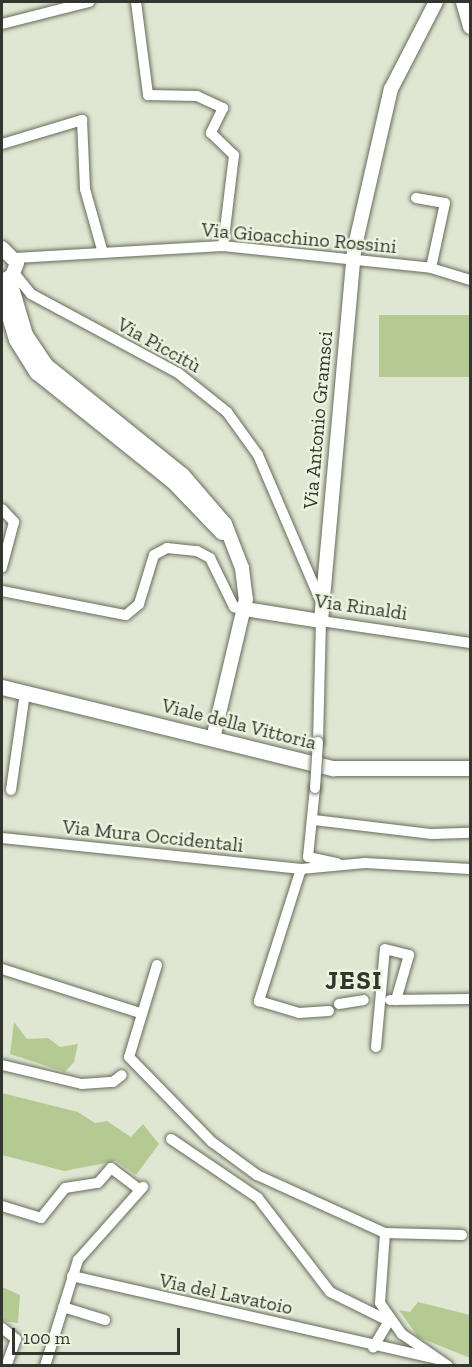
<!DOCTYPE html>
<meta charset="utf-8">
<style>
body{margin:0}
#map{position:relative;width:472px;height:1367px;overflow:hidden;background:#dfe7d3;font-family:"Zilla Slab",serif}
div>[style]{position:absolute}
.green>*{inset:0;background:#b5ca93;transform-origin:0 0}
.roads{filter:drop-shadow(0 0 2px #666c5b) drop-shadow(0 0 2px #666c5b)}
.minor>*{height:10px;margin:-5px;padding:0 5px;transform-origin:5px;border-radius:5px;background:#fff}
.tertiary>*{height:14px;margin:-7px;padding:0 7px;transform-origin:7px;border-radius:7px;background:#fff}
.secondary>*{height:15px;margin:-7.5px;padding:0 7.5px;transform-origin:7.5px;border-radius:7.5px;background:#fff}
.bridges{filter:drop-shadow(0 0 2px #666c5b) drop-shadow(0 0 2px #666c5b)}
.minor-bridge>*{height:10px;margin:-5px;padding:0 5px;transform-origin:5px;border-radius:5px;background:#fff}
span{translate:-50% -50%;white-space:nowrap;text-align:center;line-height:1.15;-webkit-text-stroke:4.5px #ecf4e0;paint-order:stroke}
.street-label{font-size:20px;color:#33362f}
.district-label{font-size:26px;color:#33362f;font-weight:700;letter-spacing:1.5px}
.frame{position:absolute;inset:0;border:3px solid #33362f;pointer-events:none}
.scale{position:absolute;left:12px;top:1328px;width:168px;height:27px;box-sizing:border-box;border:3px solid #33362f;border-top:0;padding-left:8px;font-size:18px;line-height:21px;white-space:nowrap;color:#33362f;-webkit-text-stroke:4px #ecf4e0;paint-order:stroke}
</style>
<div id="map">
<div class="green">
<div style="left:470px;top:315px;width:62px;height:91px;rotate:90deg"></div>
<div style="clip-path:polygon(14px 1022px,27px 1039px,48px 1038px,60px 1047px,78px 1044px,74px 1062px,65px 1072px,10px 1054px)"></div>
<div style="clip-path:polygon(2px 1093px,78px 1112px,95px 1123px,107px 1121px,131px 1137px,143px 1124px,159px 1144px,136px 1175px,116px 1161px,64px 1171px,2px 1155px)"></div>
<div style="clip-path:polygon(2px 1287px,20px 1295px,18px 1323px,2px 1321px)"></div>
<div style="clip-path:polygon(418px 1302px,470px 1315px,470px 1358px,418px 1337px,399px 1310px,410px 1312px)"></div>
</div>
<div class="roads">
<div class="minor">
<div style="left:136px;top:2px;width:94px;rotate:82.6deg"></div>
<div style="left:148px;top:95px;width:49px;rotate:1.2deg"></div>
<div style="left:197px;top:96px;width:29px;rotate:25deg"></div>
<div style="left:223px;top:108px;width:28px;rotate:116deg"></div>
<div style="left:211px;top:133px;width:32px;rotate:44deg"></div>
<div style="left:234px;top:155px;width:92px;rotate:96.9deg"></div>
<div style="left:2px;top:24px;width:90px;rotate:-14.2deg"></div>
<div style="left:2px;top:144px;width:84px;rotate:-16.7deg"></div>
<div style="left:82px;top:120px;width:69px;rotate:87.5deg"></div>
<div style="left:85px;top:189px;width:66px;rotate:74.3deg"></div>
<div style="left:416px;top:198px;width:29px;rotate:10deg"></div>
<div style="left:445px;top:203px;width:66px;rotate:102.2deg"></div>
<div style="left:15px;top:258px;width:208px;rotate:-3.3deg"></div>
<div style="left:223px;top:246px;width:209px;rotate:6deg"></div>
<div style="left:431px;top:268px;width:41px;rotate:17.1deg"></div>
<div style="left:14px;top:273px;width:27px;rotate:51deg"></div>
<div style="left:31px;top:294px;width:167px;rotate:28.3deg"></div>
<div style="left:178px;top:373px;width:63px;rotate:38.5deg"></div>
<div style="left:227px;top:412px;width:53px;rotate:54.2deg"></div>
<div style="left:258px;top:455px;width:162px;rotate:66.8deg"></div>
<div style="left:2px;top:509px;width:18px;rotate:47deg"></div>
<div style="left:14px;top:522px;width:47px;rotate:104.9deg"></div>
<div style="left:2px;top:591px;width:126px;rotate:11deg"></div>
<div style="left:126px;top:615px;width:17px;rotate:-40deg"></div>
<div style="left:139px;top:604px;width:51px;rotate:-73deg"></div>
<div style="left:154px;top:555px;width:15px;rotate:-28deg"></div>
<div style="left:167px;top:548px;width:30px;rotate:6deg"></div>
<div style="left:197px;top:551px;width:15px;rotate:28deg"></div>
<div style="left:210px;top:558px;width:55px;rotate:63.9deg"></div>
<div style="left:234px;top:607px;width:11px;rotate:10deg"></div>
<div style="left:318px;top:742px;width:121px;rotate:-88.6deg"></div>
<div style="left:321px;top:621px;width:151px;rotate:8.4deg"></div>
<div style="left:315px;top:788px;width:69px;rotate:95.8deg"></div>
<div style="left:308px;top:857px;width:30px;rotate:12deg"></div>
<div style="left:11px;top:790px;width:98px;rotate:-81.8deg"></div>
<div style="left:314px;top:820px;width:119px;rotate:6.8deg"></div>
<div style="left:432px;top:834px;width:38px;rotate:-2deg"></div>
<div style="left:2px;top:838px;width:301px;rotate:5.9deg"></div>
<div style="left:301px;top:869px;width:64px;rotate:-5.4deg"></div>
<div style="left:365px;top:863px;width:105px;rotate:3.3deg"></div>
<div style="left:301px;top:869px;width:139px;rotate:107.7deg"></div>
<div style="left:259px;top:1001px;width:42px;rotate:16.7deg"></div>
<div style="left:299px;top:1013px;width:30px;rotate:-4deg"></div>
<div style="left:157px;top:965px;width:96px;rotate:106.9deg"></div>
<div style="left:129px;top:1057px;width:119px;rotate:45.7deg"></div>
<div style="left:212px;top:1142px;width:56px;rotate:36.3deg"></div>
<div style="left:257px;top:1175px;width:141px;rotate:24.4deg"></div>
<div style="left:385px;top:1233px;width:77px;rotate:1.5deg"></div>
<div style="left:2px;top:969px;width:145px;rotate:17.7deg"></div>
<div style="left:390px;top:1000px;width:80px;rotate:-0.7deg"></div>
<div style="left:339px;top:1004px;width:25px;rotate:-9deg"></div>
<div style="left:376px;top:1047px;width:98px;rotate:-84.8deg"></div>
<div style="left:385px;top:949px;width:25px;rotate:14deg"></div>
<div style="left:409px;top:955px;width:47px;rotate:106.1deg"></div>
<div style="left:2px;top:1065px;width:82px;rotate:13.4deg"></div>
<div style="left:82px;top:1084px;width:31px;rotate:-4deg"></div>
<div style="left:113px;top:1082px;width:11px;rotate:-38deg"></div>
<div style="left:171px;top:1139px;width:105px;rotate:34.1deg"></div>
<div style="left:258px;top:1198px;width:118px;rotate:52.5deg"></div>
<div style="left:330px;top:1292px;width:66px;rotate:26.2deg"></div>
<div style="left:389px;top:1321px;width:31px;rotate:121deg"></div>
<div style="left:2px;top:1206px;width:41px;rotate:17.1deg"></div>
<div style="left:41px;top:1218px;width:38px;rotate:-51deg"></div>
<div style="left:65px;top:1188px;width:33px;rotate:-9deg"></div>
<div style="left:98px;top:1183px;width:20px;rotate:-49deg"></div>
<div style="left:111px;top:1168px;width:34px;rotate:37deg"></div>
<div style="left:385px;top:1233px;width:70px;rotate:94.1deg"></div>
<div style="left:380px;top:1303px;width:38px;rotate:55deg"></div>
<div style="left:402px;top:1334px;width:56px;rotate:34.8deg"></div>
<div style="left:72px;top:1276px;width:373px;rotate:12.8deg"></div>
<div style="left:63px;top:1307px;width:44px;rotate:17.2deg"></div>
<div style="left:2px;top:1328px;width:18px;rotate:38deg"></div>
<div style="left:16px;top:1339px;width:29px;rotate:110deg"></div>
<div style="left:45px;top:1366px;width:111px;rotate:-72.7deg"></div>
<div style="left:78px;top:1260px;width:98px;rotate:-48.3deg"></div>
</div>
<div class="tertiary">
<div style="left:463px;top:2px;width:26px;rotate:74deg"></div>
<div style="left:2px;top:248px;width:21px;rotate:45deg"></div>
<div style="left:17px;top:263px;width:14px;rotate:111deg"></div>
<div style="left:12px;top:276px;width:11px;rotate:153deg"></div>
<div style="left:9px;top:278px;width:59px;rotate:73.4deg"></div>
<div style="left:26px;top:335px;width:36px;rotate:56deg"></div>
<div style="left:46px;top:365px;width:176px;rotate:38.8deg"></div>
<div style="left:183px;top:475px;width:65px;rotate:49.4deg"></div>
<div style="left:225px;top:524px;width:47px;rotate:68.9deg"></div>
<div style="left:242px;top:568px;width:31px;rotate:83deg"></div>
<div style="left:246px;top:599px;width:144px;rotate:103.3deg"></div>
<div style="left:2px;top:293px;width:49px;rotate:73.4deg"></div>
<div style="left:16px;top:340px;width:39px;rotate:58deg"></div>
<div style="left:37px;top:373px;width:173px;rotate:38.7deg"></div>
<div style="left:172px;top:481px;width:72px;rotate:46.1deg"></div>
<div style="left:245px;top:609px;width:77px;rotate:9deg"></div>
<div style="left:321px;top:621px;width:372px;rotate:-84.9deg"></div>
<div style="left:354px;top:250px;width:165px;rotate:-77.1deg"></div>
<div style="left:391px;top:89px;width:98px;rotate:-62.7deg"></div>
</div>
<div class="secondary">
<div style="left:2px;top:687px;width:341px;rotate:13.8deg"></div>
<div style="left:333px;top:768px;width:137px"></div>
</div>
</div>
<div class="bridges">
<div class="minor-bridge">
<div style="left:315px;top:788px;width:46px;rotate:-86.3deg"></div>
</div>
</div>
<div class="street-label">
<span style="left:299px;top:238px;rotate:5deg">Via Gioacchino Rossini</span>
<span style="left:159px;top:345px;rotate:29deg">Via Piccitù</span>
<span style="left:318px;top:420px;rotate:-85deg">Via Antonio Gramsci</span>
<span style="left:361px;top:607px;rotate:8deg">Via Rinaldi</span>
<span style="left:239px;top:724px;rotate:14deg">Viale della Vittoria</span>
<span style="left:153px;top:836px;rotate:6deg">Via Mura Occidentali</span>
<span style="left:226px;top:1294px;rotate:12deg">Via del Lavatoio</span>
</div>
<div class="district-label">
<span style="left:354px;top:981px">JESI</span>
</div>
<div class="frame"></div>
<div class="scale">100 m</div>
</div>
